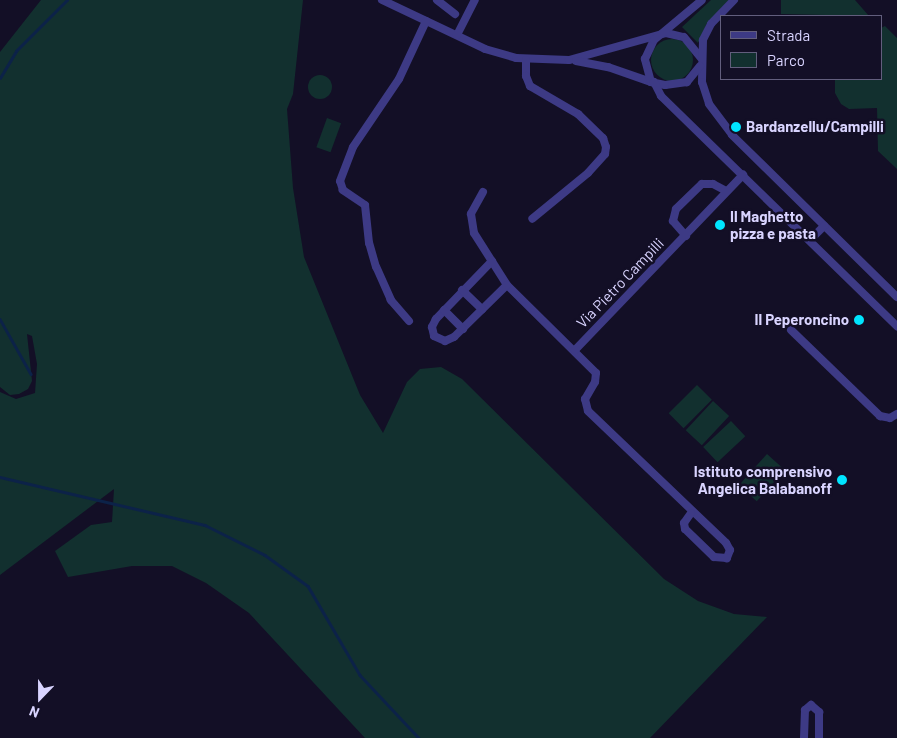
<!DOCTYPE html>
<style>
body{margin:0}
#map{position:relative;width:897px;height:738px;overflow:hidden;background:#130f26;font-family:Barlow,sans-serif}
div>[style]{position:absolute}
.green>*{inset:0;background:#12302f;transform-origin:0 0}
.round{border-radius:50%}
.stream>*{height:2.5px;margin:-1.25px;padding:0 1.25px;transform-origin:1.25px;border-radius:1.25px;background:#0c2248}
.minor>*{height:8px;margin:-4px;padding:0 4px;transform-origin:4px;border-radius:4px;background:#3d3a85}
.dots>*{width:14px;height:14px;translate:-50% -50%;box-sizing:border-box;border:2px solid #130f26;border-radius:50%}
span{translate:-50% -50%;white-space:nowrap;text-align:center;line-height:1.15;-webkit-text-stroke:5px #130f26;paint-order:stroke}
.poi-label{font-size:15px;color:#d9d4ff;font-weight:700}
.left{translate:0 -50%;text-align:left}
.right{translate:-100% -50%;text-align:right}
.street-label{font-size:15px;color:#d9d4ff}
.legend{position:absolute;left:720px;top:15px;width:162px;height:65px;box-sizing:border-box;background:#130f26;border:1px solid #625e7d;margin:0;padding:6px 9px;list-style:none;font-size:15px;color:#d9d4ff}
.legend li{display:flex;align-items:center;gap:10px;height:25px}
.legend b{width:25px;border:1px solid #625e7d}
.north{position:absolute;left:15px;top:673px;width:50px;height:50px;-webkit-text-stroke:4px #130f26;paint-order:stroke;rotate:202deg;font-size:14px;font-weight:700;line-height:20px;text-align:center;color:#d9d4ff}
.north::after{content:'';display:block;margin:auto;width:18px;height:22px;background:#d9d4ff;clip-path:polygon(50% 0,100% 100%,50% 72%,0 100%)}
</style>
<div id="map">
<div class="green">
<div style="clip-path:polygon(41px 0,303px 0,293px 94px,287px 109px,293px 188px,304px 257px,360px 395px,383px 433px,407px 382px,420px 369px,441px 367px,462px 379px,664px 579px,698px 601px,734px 614px,767px 617px,650px 738px,365px 738px,249px 613px,206px 583px,172px 566px,132px 566px,68px 577px,55px 551px,91px 525px,112px 522px,114px 489px,0 575px,0 392px,16px 399px,35px 393px,37px 364px,32px 336px,27px 334px,32px 381px,28px 389px,19px 394px,10px 395px,0 387px,0 52px)"></div>
<div style="clip-path:polygon(711px 0,729px 0,707px 23px,698px 43px,682px 27px)"></div>
<div style="clip-path:polygon(781px 0,855px 0,869px 16px,781px 14px)"></div>
<div style="clip-path:polygon(885px 26px,897px 38px,897px 169px,878px 151px,877px 108px,849px 109px,841px 104px,835px 93px,835px 79px,881px 79px,881px 28px)"></div>
<div class="round" style="left:651px;top:39px;width:42px;height:42px"></div>
<div class="round" style="left:308px;top:75px;width:24px;height:24px"></div>
<div style="left:327px;top:118px;width:15px;height:31px;rotate:20deg"></div>
<div style="left:697px;top:385px;width:21px;height:40px;rotate:45deg"></div>
<div style="left:713px;top:401px;width:22px;height:40px;rotate:43deg"></div>
<div style="left:731px;top:421px;width:21px;height:38px;rotate:47deg"></div>
<div style="left:767px;top:454px;width:24px;height:42px;rotate:42deg"></div>
</div>
<div class="stream">
<div style="left:0;top:78px;width:31px;rotate:-59deg"></div>
<div style="left:16px;top:51px;width:72px;rotate:-45deg"></div>
<div style="left:0;top:319px;width:63px;rotate:60.6deg"></div>
<div style="left:0;top:477px;width:211px;rotate:13.2deg"></div>
<div style="left:205px;top:525px;width:67px;rotate:26.6deg"></div>
<div style="left:265px;top:555px;width:53px;rotate:35.8deg"></div>
<div style="left:308px;top:586px;width:103px;rotate:59.7deg"></div>
<div style="left:360px;top:675px;width:86px;rotate:46.9deg"></div>
</div>
<div class="minor">
<div style="left:382px;top:0;width:114px;rotate:25.4deg"></div>
<div style="left:485px;top:49px;width:32px;rotate:16deg"></div>
<div style="left:516px;top:58px;width:53px;rotate:2.2deg"></div>
<div style="left:569px;top:60px;width:101px;rotate:-15.6deg"></div>
<div style="left:666px;top:33px;width:18px;rotate:13deg"></div>
<div style="left:684px;top:37px;width:27px;rotate:51deg"></div>
<div style="left:437px;top:0;width:23px;rotate:38deg"></div>
<div style="left:734px;top:0;width:33px;rotate:134deg"></div>
<div style="left:711px;top:24px;width:18px;rotate:117deg"></div>
<div style="left:703px;top:40px;width:42px;rotate:91.4deg"></div>
<div style="left:702px;top:82px;width:23px;rotate:72deg"></div>
<div style="left:709px;top:104px;width:39px;rotate:53deg"></div>
<div style="left:732px;top:135px;width:231px;rotate:44.5deg"></div>
<div style="left:457px;top:35px;width:39px;rotate:-63deg"></div>
<div style="left:526px;top:60px;width:16px;rotate:90deg"></div>
<div style="left:526px;top:76px;width:11px;rotate:68deg"></div>
<div style="left:530px;top:86px;width:56px;rotate:30.3deg"></div>
<div style="left:578px;top:114px;width:35px;rotate:44deg"></div>
<div style="left:603px;top:138px;width:9px;rotate:72deg"></div>
<div style="left:606px;top:147px;width:7px;rotate:98deg"></div>
<div style="left:605px;top:154px;width:25px;rotate:132deg"></div>
<div style="left:588px;top:173px;width:72px;rotate:140.6deg"></div>
<div style="left:576px;top:61px;width:33px;rotate:11deg"></div>
<div style="left:608px;top:67px;width:46px;rotate:19.2deg"></div>
<div style="left:700px;top:66px;width:21px;rotate:129deg"></div>
<div style="left:687px;top:82px;width:22px;rotate:172deg"></div>
<div style="left:665px;top:85px;width:14px;rotate:-168deg"></div>
<div style="left:651px;top:82px;width:24px;rotate:-105deg"></div>
<div style="left:645px;top:59px;width:21px;rotate:-65deg"></div>
<div style="left:654px;top:40px;width:62px;rotate:-39.8deg"></div>
<div style="left:654px;top:82px;width:16px;rotate:63deg"></div>
<div style="left:661px;top:96px;width:330px;rotate:44.3deg"></div>
<div style="left:483px;top:192px;width:25px;rotate:119deg"></div>
<div style="left:471px;top:214px;width:19px;rotate:81deg"></div>
<div style="left:474px;top:233px;width:62px;rotate:57.6deg"></div>
<div style="left:507px;top:285px;width:125px;rotate:44.7deg"></div>
<div style="left:596px;top:373px;width:9px;rotate:96deg"></div>
<div style="left:595px;top:382px;width:20px;rotate:120deg"></div>
<div style="left:585px;top:399px;width:12px;rotate:76deg"></div>
<div style="left:588px;top:411px;width:191px;rotate:43.7deg"></div>
<div style="left:726px;top:543px;width:8px;rotate:60deg"></div>
<div style="left:730px;top:550px;width:9px;rotate:111deg"></div>
<div style="left:727px;top:558px;width:13px;rotate:-176deg"></div>
<div style="left:714px;top:557px;width:40px;rotate:-136deg"></div>
<div style="left:685px;top:529px;width:6px;rotate:-99deg"></div>
<div style="left:684px;top:523px;width:12px;rotate:-55deg"></div>
<div style="left:686px;top:236px;width:20px;rotate:-131deg"></div>
<div style="left:673px;top:221px;width:12px;rotate:-76deg"></div>
<div style="left:676px;top:209px;width:36px;rotate:-44deg"></div>
<div style="left:702px;top:184px;width:11px"></div>
<div style="left:713px;top:184px;width:15px;rotate:28deg"></div>
<div style="left:810px;top:240px;width:20px;rotate:-45deg"></div>
<div style="left:492px;top:261px;width:81px;rotate:134deg"></div>
<div style="left:436px;top:319px;width:9px;rotate:117deg"></div>
<div style="left:432px;top:327px;width:9px;rotate:77deg"></div>
<div style="left:434px;top:336px;width:12px;rotate:24deg"></div>
<div style="left:445px;top:341px;width:10px;rotate:-24deg"></div>
<div style="left:454px;top:337px;width:74px;rotate:-44.5deg"></div>
<div style="left:462px;top:290px;width:28px;rotate:44deg"></div>
<div style="left:444px;top:310px;width:27px;rotate:45deg"></div>
<div style="left:409px;top:321px;width:28px;rotate:-131deg"></div>
<div style="left:391px;top:300px;width:36px;rotate:-114deg"></div>
<div style="left:376px;top:267px;width:25px;rotate:-106deg"></div>
<div style="left:369px;top:243px;width:38px;rotate:-96deg"></div>
<div style="left:365px;top:205px;width:27px;rotate:-146deg"></div>
<div style="left:343px;top:190px;width:9px;rotate:-108deg"></div>
<div style="left:340px;top:181px;width:36px;rotate:-69deg"></div>
<div style="left:353px;top:147px;width:82px;rotate:-55.9deg"></div>
<div style="left:399px;top:79px;width:64px;rotate:-65deg"></div>
<div style="left:791px;top:330px;width:124px;rotate:44deg"></div>
<div style="left:880px;top:416px;width:10px;rotate:11deg"></div>
<div style="left:890px;top:418px;width:8px;rotate:-30deg"></div>
<div style="left:575px;top:350px;width:243px;rotate:-46.2deg"></div>
<div style="left:804px;top:738px;width:28px;rotate:-88deg"></div>
<div style="left:805px;top:710px;width:8px;rotate:-40deg"></div>
<div style="left:811px;top:705px;width:11px;rotate:41deg"></div>
<div style="left:819px;top:712px;width:26px;rotate:90deg"></div>
</div>
<div class="dots">
<div style="left:736px;top:127px;background:#00e5ff"></div>
<div style="left:720px;top:225px;background:#00e5ff"></div>
<div style="left:859px;top:320px;background:#00e5ff"></div>
<div style="left:842px;top:480px;background:#00e5ff"></div>
</div>
<div class="poi-label">
<span class="left" style="left:746px;top:127px">Bardanzellu/Campilli</span>
<span class="left" style="left:730px;top:225px">Il Maghetto<br>pizza e pasta</span>
<span class="right" style="left:849px;top:320px">Il Peperoncino</span>
<span class="right" style="left:832px;top:480px">Istituto comprensivo<br>Angelica Balabanoff</span>
</div>
<div class="street-label">
<span style="left:620px;top:283px;rotate:-46deg">Via Pietro Campilli</span>
</div>
<ul class="legend">
<li><b style="height:6px;background:#3d3a85"></b>Strada</li>
<li><b style="height:14px;background:#12302f"></b>Parco</li>
</ul>
<div class="north">N</div>
</div>
